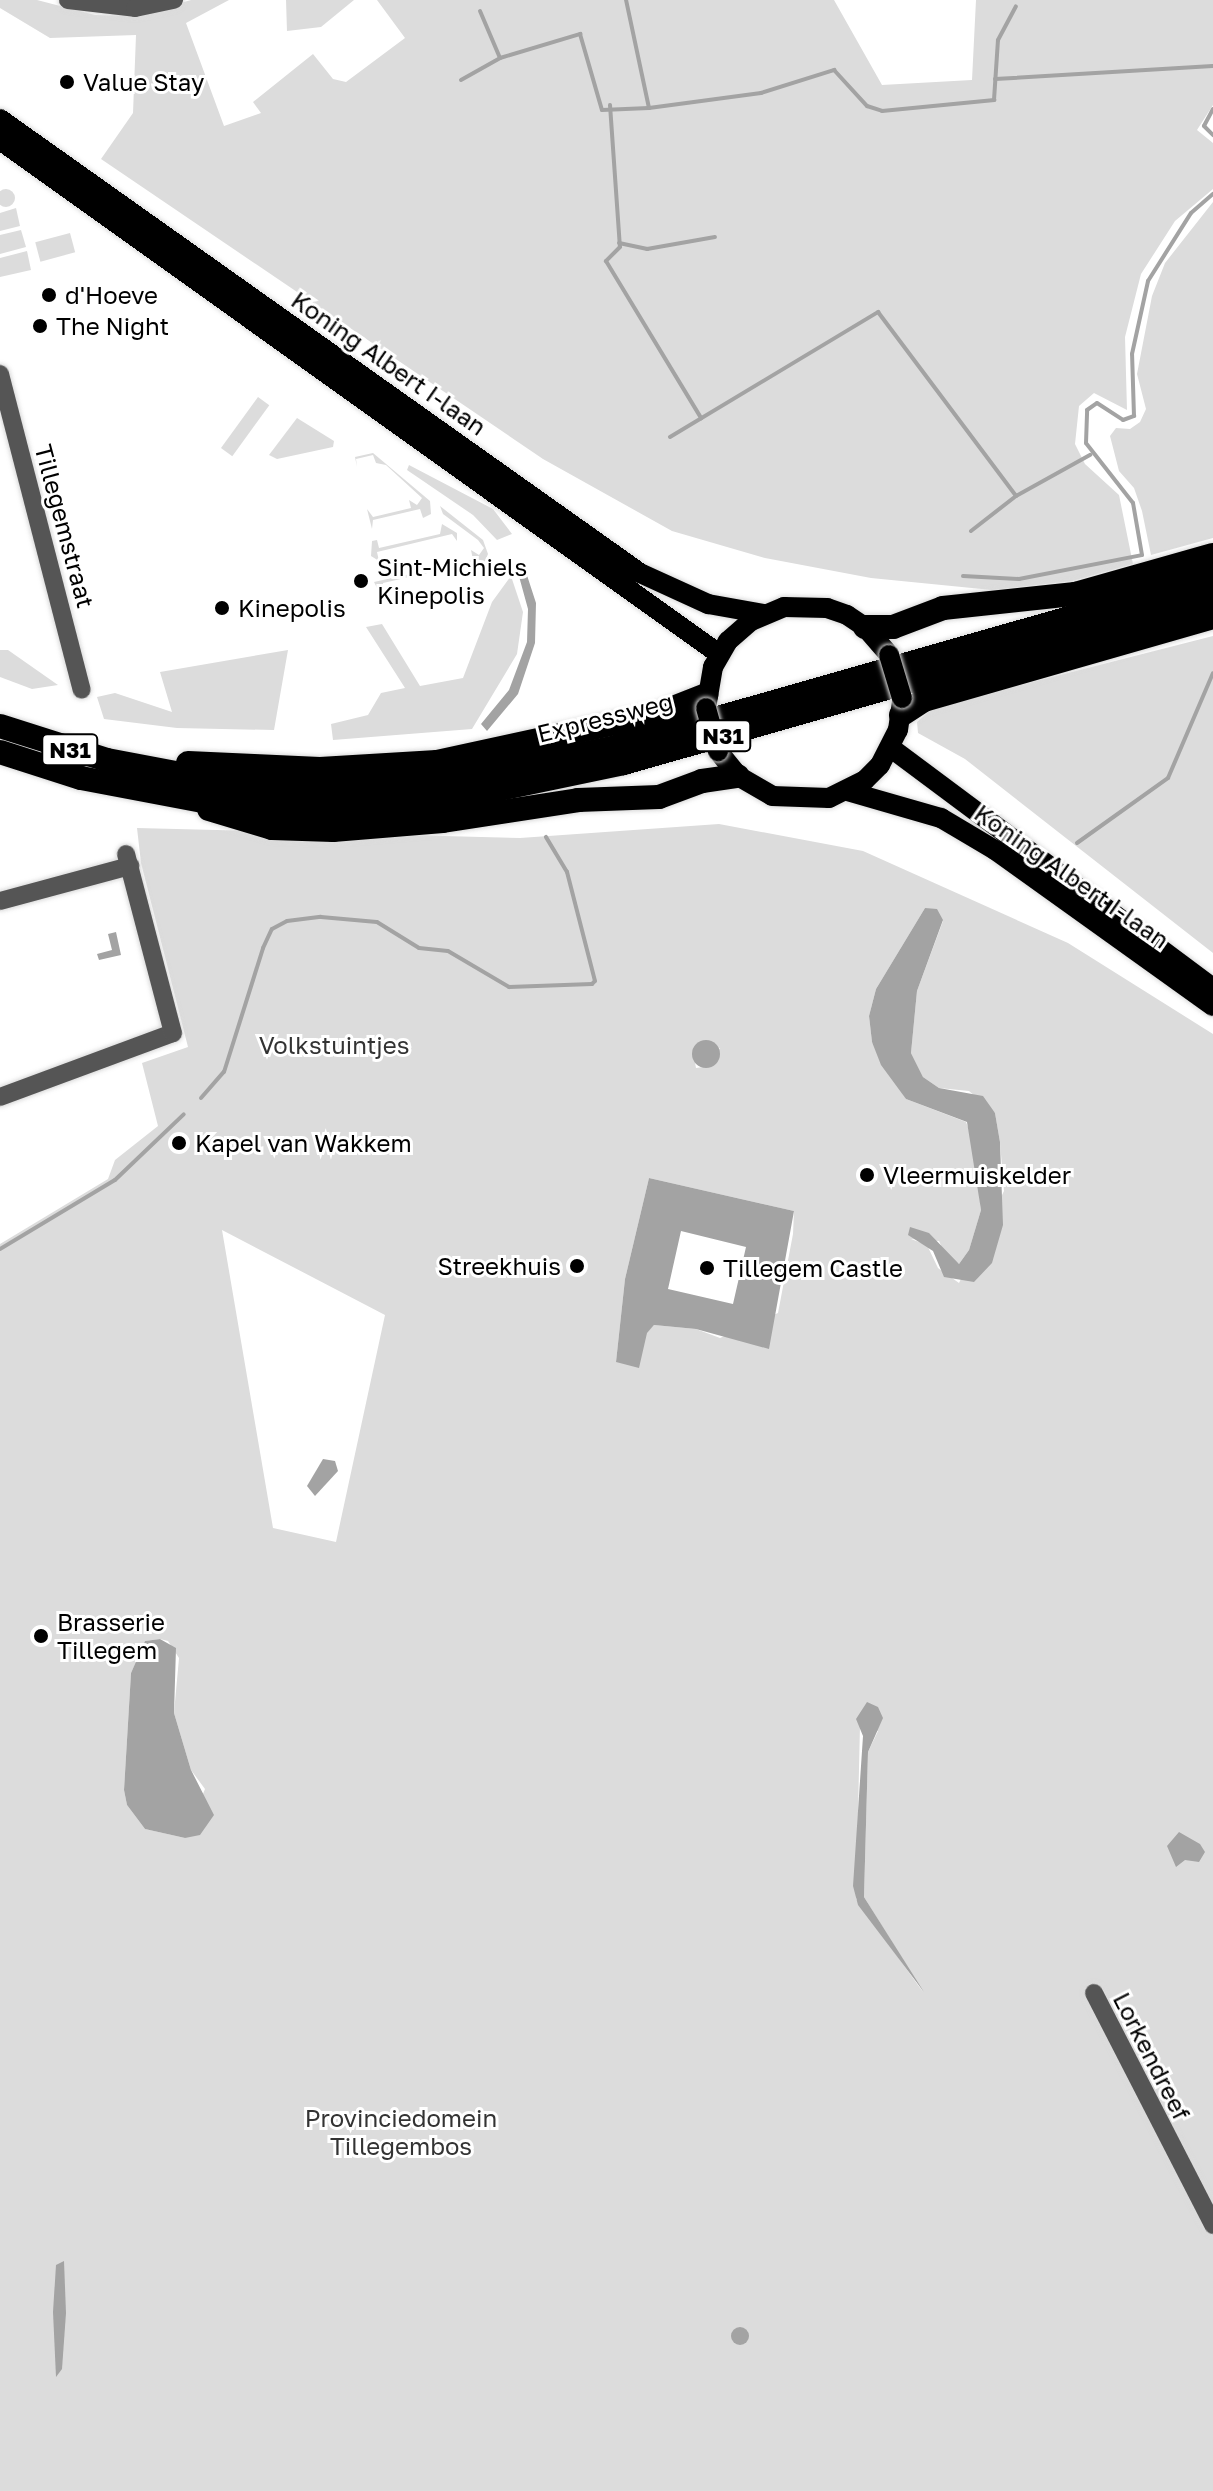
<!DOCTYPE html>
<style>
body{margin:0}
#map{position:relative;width:1213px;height:2491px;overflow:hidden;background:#fff;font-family:"Golos Text",sans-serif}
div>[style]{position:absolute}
.green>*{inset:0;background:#dcdcdc;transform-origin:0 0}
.round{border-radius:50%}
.water>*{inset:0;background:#a3a3a3}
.stream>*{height:4px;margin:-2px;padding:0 2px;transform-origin:2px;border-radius:2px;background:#a3a3a3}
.roads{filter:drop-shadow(0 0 2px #dbdbdb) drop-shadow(0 0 2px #dbdbdb)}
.minor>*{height:18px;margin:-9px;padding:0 9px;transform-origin:9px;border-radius:9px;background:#555}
.major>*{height:20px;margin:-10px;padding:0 10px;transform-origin:10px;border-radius:10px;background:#000}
.highway>*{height:24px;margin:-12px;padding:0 12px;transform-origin:12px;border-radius:12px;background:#000}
.bridges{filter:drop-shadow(0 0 2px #dbdbdb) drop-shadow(0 0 2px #dbdbdb)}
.major-bridge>*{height:20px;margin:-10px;padding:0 10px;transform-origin:10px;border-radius:10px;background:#000}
.dots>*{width:22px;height:22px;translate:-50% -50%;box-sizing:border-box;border:4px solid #fff;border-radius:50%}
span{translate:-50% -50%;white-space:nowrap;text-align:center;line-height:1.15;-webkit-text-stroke:6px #fff;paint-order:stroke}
.shield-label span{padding:2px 6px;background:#fff;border:2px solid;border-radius:6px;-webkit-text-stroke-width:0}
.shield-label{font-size:22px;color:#000;font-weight:700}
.poi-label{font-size:24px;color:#000}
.left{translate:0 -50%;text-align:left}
.right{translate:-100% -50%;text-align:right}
.street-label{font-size:24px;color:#000}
.park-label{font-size:24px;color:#333}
</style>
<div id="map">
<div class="green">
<div style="clip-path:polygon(0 0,37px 0,95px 15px,135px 16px,191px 0,229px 0,186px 23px,224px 126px,261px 113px,253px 102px,313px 54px,333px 79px,346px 82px,405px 38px,377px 0,834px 0,882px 85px,972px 80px,976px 0,1213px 0,1213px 105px,1197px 130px,1213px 143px,1213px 189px,1175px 221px,1141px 274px,1125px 337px,1127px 410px,1094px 393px,1079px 406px,1075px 444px,1085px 464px,1119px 495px,1133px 564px,1072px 581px,992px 590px,871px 578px,765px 558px,672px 531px,543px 459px,101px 159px,133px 113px,136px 35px,50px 38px,0 8px)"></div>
<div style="clip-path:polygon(286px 0,354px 0,321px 27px,287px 31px)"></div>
<div class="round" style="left:-3px;top:189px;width:18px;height:18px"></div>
<div style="clip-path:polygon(1213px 202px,1213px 538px,1151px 555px,1142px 511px,1134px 488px,1119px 471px,1110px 436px,1116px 428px,1130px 429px,1140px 422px,1146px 409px,1137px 374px,1152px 296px,1165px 263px)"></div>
<div style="clip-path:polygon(16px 208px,20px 226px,0 231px,0 213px)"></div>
<div style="clip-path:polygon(21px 230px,26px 247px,0 254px,0 235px)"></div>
<div style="left:70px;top:233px;width:20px;height:36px;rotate:75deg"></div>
<div style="clip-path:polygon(27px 251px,31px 270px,0 277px,0 258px)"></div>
<div style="left:258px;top:397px;width:14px;height:63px;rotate:36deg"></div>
<div style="clip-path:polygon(297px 418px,334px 441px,333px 447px,277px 459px,269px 455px)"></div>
<div style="clip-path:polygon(373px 453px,430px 501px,431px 514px,423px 518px,420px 509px,373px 520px,372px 529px,367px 509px,373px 517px,411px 508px,409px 500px,417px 505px,422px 498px,386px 465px,376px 463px,373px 455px,356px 459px,357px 467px,355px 457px)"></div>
<div style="clip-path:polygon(409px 465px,493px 509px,512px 534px,497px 540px,473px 515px,407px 470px)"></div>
<div style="clip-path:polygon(440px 506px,483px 540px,488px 554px,483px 566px,474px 571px,472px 563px,383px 583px,384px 592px,378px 590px,374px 582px,473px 560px,471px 550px,479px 555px,484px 548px,478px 540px,443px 514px)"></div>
<div style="clip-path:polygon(442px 524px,457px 533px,457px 541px,452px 534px,377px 552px,379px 561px,371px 556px,372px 541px,377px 540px,379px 548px,440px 534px)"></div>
<div style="clip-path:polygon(511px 576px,523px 612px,517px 654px,472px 729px,333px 740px,331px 724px,368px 715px,381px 693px,405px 688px,366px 627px,382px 624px,420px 686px,463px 678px,492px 602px)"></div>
<div style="clip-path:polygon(1213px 636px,1213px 953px,965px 759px,918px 733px,917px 722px,934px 707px)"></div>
<div style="clip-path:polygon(0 650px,8px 650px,58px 685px,32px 689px,0 677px)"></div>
<div style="clip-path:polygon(288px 650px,274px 730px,177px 728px,104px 719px,97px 697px,115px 693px,172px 712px,160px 672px)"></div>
<div style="clip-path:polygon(evenodd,719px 824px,863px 851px,1068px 943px,1213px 1034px,1213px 2491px,0 2491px,0 1244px,108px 1179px,115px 1160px,158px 1126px,142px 1063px,188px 1047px,141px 863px,137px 828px,520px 838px,719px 824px,925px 908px,943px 921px,917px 991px,911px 1053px,923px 1077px,939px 1088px,969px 1091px,995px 1113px,1000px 1142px,1004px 1191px,959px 1283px,938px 1268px,927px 1245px,911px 1239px,939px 1241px,945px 1254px,959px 1264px,969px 1250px,981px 1210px,973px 1140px,966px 1122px,906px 1099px,872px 1042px,869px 1016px,876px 989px,925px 908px,719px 824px,720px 1048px,711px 1066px,696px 1068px,693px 1051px,720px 1048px,719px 824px,649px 1178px,794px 1211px,793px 1234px,778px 1313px,720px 1338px,696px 1329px,654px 1325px,616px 1362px,625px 1279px,649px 1178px,719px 824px,222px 1230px,385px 1315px,336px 1542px,273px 1528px,222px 1230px,719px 824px,160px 1639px,168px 1641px,179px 1658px,174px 1713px,191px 1770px,205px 1789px,185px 1838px,145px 1829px,127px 1805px,124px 1790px,131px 1673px,145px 1641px,160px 1639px,719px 824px,860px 1726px,878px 1731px,868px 1752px,864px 1897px,923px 1992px,856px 1899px,860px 1726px)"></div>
</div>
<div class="water">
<div style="clip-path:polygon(524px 566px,536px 603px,535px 643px,518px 694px,487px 731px,481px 724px,509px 690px,527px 642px,528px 609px,517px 569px)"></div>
<div style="clip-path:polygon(925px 908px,937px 909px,943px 920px,917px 991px,911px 1053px,923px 1077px,939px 1088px,983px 1096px,995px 1113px,1000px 1142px,1003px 1225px,992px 1263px,974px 1282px,944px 1277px,933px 1251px,908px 1235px,910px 1227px,929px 1233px,959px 1264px,969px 1250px,981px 1210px,967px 1122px,906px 1099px,881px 1065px,872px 1042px,869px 1016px,876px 989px)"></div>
<div style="clip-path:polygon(116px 932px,121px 955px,99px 960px,97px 954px,112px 950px,108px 934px)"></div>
<div class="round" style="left:692px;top:1040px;width:28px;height:28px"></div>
<div style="clip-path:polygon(evenodd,649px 1178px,794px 1211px,769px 1349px,696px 1329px,654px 1325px,647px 1333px,639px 1368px,616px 1362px,625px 1279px,649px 1178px,681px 1231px,746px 1247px,733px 1304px,668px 1289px,681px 1231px)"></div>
<div style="clip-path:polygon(323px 1459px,335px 1461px,338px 1471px,315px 1496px,307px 1486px)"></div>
<div style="clip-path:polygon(160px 1639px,176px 1648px,174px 1713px,191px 1770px,214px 1815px,200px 1835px,185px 1838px,145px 1829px,127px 1805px,124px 1790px,131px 1673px,145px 1641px)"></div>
<div style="clip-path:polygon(867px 1702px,878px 1707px,883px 1718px,868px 1752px,864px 1897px,924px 1992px,858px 1905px,853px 1886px,863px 1736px,856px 1719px)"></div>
<div style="clip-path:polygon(1179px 1832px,1200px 1844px,1205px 1852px,1199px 1862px,1185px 1860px,1176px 1867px,1167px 1846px)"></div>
<div style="clip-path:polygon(64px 2261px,66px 2313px,62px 2369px,56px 2377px,53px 2312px,56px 2265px)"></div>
<div class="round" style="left:731px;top:2327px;width:18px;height:18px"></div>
</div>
<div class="stream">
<div style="left:480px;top:11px;width:51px;rotate:66.9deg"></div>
<div style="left:500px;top:58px;width:84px;rotate:-16.7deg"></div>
<div style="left:580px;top:34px;width:79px;rotate:73.9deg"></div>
<div style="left:602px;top:110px;width:47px;rotate:-2.4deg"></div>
<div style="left:649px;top:108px;width:110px;rotate:-102deg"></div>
<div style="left:995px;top:79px;width:218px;rotate:-3.4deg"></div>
<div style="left:461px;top:80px;width:45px;rotate:-29.4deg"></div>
<div style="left:610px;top:105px;width:142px;rotate:86deg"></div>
<div style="left:620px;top:247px;width:20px;rotate:135deg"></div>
<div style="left:606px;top:261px;width:184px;rotate:58.8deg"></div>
<div style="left:649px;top:108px;width:113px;rotate:-7.6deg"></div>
<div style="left:761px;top:93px;width:77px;rotate:-17.5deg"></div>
<div style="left:834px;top:70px;width:49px;rotate:47.5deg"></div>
<div style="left:867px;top:106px;width:16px;rotate:18deg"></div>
<div style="left:882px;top:111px;width:113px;rotate:-5.6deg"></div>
<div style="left:994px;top:100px;width:60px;rotate:-86.2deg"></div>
<div style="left:998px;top:40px;width:38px;rotate:-62deg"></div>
<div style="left:1213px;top:109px;width:19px;rotate:118deg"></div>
<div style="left:1204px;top:126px;width:13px;rotate:45deg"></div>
<div style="left:619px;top:243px;width:29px;rotate:12deg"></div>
<div style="left:647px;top:249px;width:69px;rotate:-10deg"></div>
<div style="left:670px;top:437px;width:243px;rotate:-31deg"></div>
<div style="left:878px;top:312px;width:230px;rotate:53.1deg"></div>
<div style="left:971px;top:531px;width:57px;rotate:-37.9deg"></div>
<div style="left:1016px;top:496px;width:85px;rotate:-29deg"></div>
<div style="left:963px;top:576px;width:56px;rotate:3.1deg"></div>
<div style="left:1019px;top:579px;width:125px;rotate:-11deg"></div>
<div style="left:1142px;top:555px;width:53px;rotate:-99.8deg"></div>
<div style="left:1133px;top:503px;width:76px;rotate:-128.1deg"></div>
<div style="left:1086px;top:443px;width:33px;rotate:-88deg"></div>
<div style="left:1087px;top:410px;width:12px;rotate:-35deg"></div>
<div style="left:1097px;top:403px;width:31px;rotate:33deg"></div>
<div style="left:1123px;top:420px;width:12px;rotate:-20deg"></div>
<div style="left:1134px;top:416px;width:62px;rotate:-91.8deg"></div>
<div style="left:1132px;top:354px;width:75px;rotate:-77.6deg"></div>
<div style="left:1148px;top:281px;width:80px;rotate:-57.7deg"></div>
<div style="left:1191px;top:213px;width:29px;rotate:-41deg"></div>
<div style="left:1077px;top:843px;width:112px;rotate:-35.5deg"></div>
<div style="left:1168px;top:778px;width:114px;rotate:-66.8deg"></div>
<div style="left:201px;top:1098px;width:35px;rotate:-49deg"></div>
<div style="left:224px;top:1072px;width:130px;rotate:-72.5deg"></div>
<div style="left:263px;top:948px;width:21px;rotate:-65deg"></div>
<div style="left:272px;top:929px;width:17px;rotate:-28deg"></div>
<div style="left:287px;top:921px;width:34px;rotate:-7deg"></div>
<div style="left:321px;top:917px;width:56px;rotate:5.1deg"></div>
<div style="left:377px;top:922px;width:49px;rotate:31.8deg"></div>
<div style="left:419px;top:948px;width:29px;rotate:6deg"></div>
<div style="left:448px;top:951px;width:71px;rotate:30.5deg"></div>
<div style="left:509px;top:987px;width:83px;rotate:-2.1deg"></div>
<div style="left:592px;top:984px;width:4px;rotate:-45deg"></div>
<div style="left:595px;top:981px;width:113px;rotate:-104.4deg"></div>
<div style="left:567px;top:872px;width:41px;rotate:-121deg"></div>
<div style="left:0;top:1249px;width:134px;rotate:-31deg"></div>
<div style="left:115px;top:1180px;width:95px;rotate:-43.7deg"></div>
</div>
<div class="roads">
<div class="minor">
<div style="left:68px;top:0;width:67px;rotate:6.8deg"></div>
<div style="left:135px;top:8px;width:40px;rotate:-12deg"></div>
<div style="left:0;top:374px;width:326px;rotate:75.5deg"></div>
<div style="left:0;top:901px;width:135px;rotate:-15.1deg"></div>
<div style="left:0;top:1097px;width:184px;rotate:-20.3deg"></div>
<div style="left:173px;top:1033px;width:185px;rotate:-104.7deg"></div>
<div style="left:1094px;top:1993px;width:261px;rotate:62.8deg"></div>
</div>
<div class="major">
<div style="left:0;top:119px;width:785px;rotate:35.35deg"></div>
<div style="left:640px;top:573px;width:75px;rotate:24.5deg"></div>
<div style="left:708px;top:604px;width:57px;rotate:10.1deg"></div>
<div style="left:0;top:140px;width:884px;rotate:35.56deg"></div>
<div style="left:706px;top:708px;width:42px;rotate:-80.3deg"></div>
<div style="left:713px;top:667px;width:30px;rotate:-60deg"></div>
<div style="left:728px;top:641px;width:30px;rotate:-41deg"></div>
<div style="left:751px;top:621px;width:36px;rotate:-23deg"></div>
<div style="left:784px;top:607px;width:43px;rotate:1.3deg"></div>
<div style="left:827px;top:608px;width:21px;rotate:19deg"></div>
<div style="left:847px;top:615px;width:22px;rotate:34deg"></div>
<div style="left:865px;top:627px;width:37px;rotate:49deg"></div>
<div style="left:891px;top:748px;width:402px;rotate:36.7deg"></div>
<div style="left:718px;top:751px;width:32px;rotate:51deg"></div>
<div style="left:738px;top:776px;width:39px;rotate:30deg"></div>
<div style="left:772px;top:796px;width:57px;rotate:2deg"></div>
<div style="left:829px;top:798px;width:40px;rotate:-26.6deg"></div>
<div style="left:865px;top:780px;width:21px;rotate:-45deg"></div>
<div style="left:880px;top:765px;width:39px;rotate:-63deg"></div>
<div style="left:898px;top:730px;width:29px;rotate:-82deg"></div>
<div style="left:847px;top:791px;width:98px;rotate:16deg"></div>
<div style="left:941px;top:818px;width:63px;rotate:30.7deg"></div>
<div style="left:995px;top:850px;width:268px;rotate:35.6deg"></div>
</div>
<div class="highway">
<div style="left:865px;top:627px;width:28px"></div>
<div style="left:893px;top:627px;width:53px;rotate:-20.8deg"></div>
<div style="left:943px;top:608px;width:133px;rotate:-6.1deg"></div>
<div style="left:1075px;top:594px;width:143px;rotate:-15.8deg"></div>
<div style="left:901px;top:715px;width:27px;rotate:-33deg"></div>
<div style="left:924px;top:700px;width:301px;rotate:-16deg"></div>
<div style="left:0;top:726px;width:112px;rotate:17.6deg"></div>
<div style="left:107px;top:760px;width:140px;rotate:10.7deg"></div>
<div style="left:245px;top:786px;width:87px;rotate:2.6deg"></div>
<div style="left:332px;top:790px;width:109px;rotate:-3.7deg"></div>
<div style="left:441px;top:783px;width:179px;rotate:-11.6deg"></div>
<div style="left:616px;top:747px;width:621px;rotate:-15.89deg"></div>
<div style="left:0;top:752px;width:85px;rotate:17.8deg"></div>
<div style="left:81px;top:778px;width:129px;rotate:10.7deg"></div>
<div style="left:208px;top:802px;width:124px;rotate:2.8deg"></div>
<div style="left:332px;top:808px;width:110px;rotate:-3.6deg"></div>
<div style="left:442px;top:801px;width:186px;rotate:-11.8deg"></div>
<div style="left:624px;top:763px;width:612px;rotate:-15.92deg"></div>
<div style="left:188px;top:763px;width:132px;rotate:2.6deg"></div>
<div style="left:320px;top:769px;width:117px;rotate:-3.4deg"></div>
<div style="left:437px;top:762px;width:226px;rotate:-12.3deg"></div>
<div style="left:658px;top:714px;width:52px;rotate:-21.6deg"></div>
<div style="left:209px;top:809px;width:66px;rotate:16.8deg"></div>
<div style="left:272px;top:828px;width:61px;rotate:1.9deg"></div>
<div style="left:333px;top:830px;width:110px;rotate:-4.7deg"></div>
<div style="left:443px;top:821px;width:137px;rotate:-8.8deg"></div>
<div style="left:578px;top:800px;width:81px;rotate:-2.1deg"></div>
<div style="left:659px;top:797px;width:46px;rotate:-20.4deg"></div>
<div style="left:702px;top:781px;width:36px;rotate:-8deg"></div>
</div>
</div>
<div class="bridges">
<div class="major-bridge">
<div style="left:889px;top:655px;width:45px;rotate:73.2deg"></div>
<div style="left:706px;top:708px;width:45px;rotate:74.4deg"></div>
</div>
</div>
<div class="dots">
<div style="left:67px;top:82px;background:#000"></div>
<div style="left:49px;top:295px;background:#000"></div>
<div style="left:40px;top:326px;background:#000"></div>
<div style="left:361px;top:581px;background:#000"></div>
<div style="left:222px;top:608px;background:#000"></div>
<div style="left:179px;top:1143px;background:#000"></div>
<div style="left:867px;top:1175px;background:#000"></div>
<div style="left:577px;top:1266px;background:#000"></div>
<div style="left:707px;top:1268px;background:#000"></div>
<div style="left:41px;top:1636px;background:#000"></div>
</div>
<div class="shield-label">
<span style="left:723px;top:736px">N31</span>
<span style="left:70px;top:750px">N31</span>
</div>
<div class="poi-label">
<span class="left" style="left:83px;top:82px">Value Stay</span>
<span class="left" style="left:65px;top:295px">d'Hoeve</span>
<span class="left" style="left:56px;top:326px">The Night</span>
<span class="left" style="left:377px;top:581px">Sint-Michiels<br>Kinepolis</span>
<span class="left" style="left:238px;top:608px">Kinepolis</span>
<span class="left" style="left:195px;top:1143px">Kapel van Wakkem</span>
<span class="left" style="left:883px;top:1175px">Vleermuiskelder</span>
<span class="right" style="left:561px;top:1266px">Streekhuis</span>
<span class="left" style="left:723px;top:1268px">Tillegem Castle</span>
<span class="left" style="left:57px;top:1636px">Brasserie<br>Tillegem</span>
</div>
<div class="street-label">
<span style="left:389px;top:363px;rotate:35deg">Koning Albert I-laan</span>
<span style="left:65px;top:526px;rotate:75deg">Tillegemstraat</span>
<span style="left:605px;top:717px;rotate:-14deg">Expressweg</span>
<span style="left:1072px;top:876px;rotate:35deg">Koning Albert I-laan</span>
<span style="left:1152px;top:2056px;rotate:63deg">Lorkendreef</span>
</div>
<div class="park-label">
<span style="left:334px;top:1045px">Volkstuintjes</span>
<span style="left:401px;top:2132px">Provinciedomein<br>Tillegembos</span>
</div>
</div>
